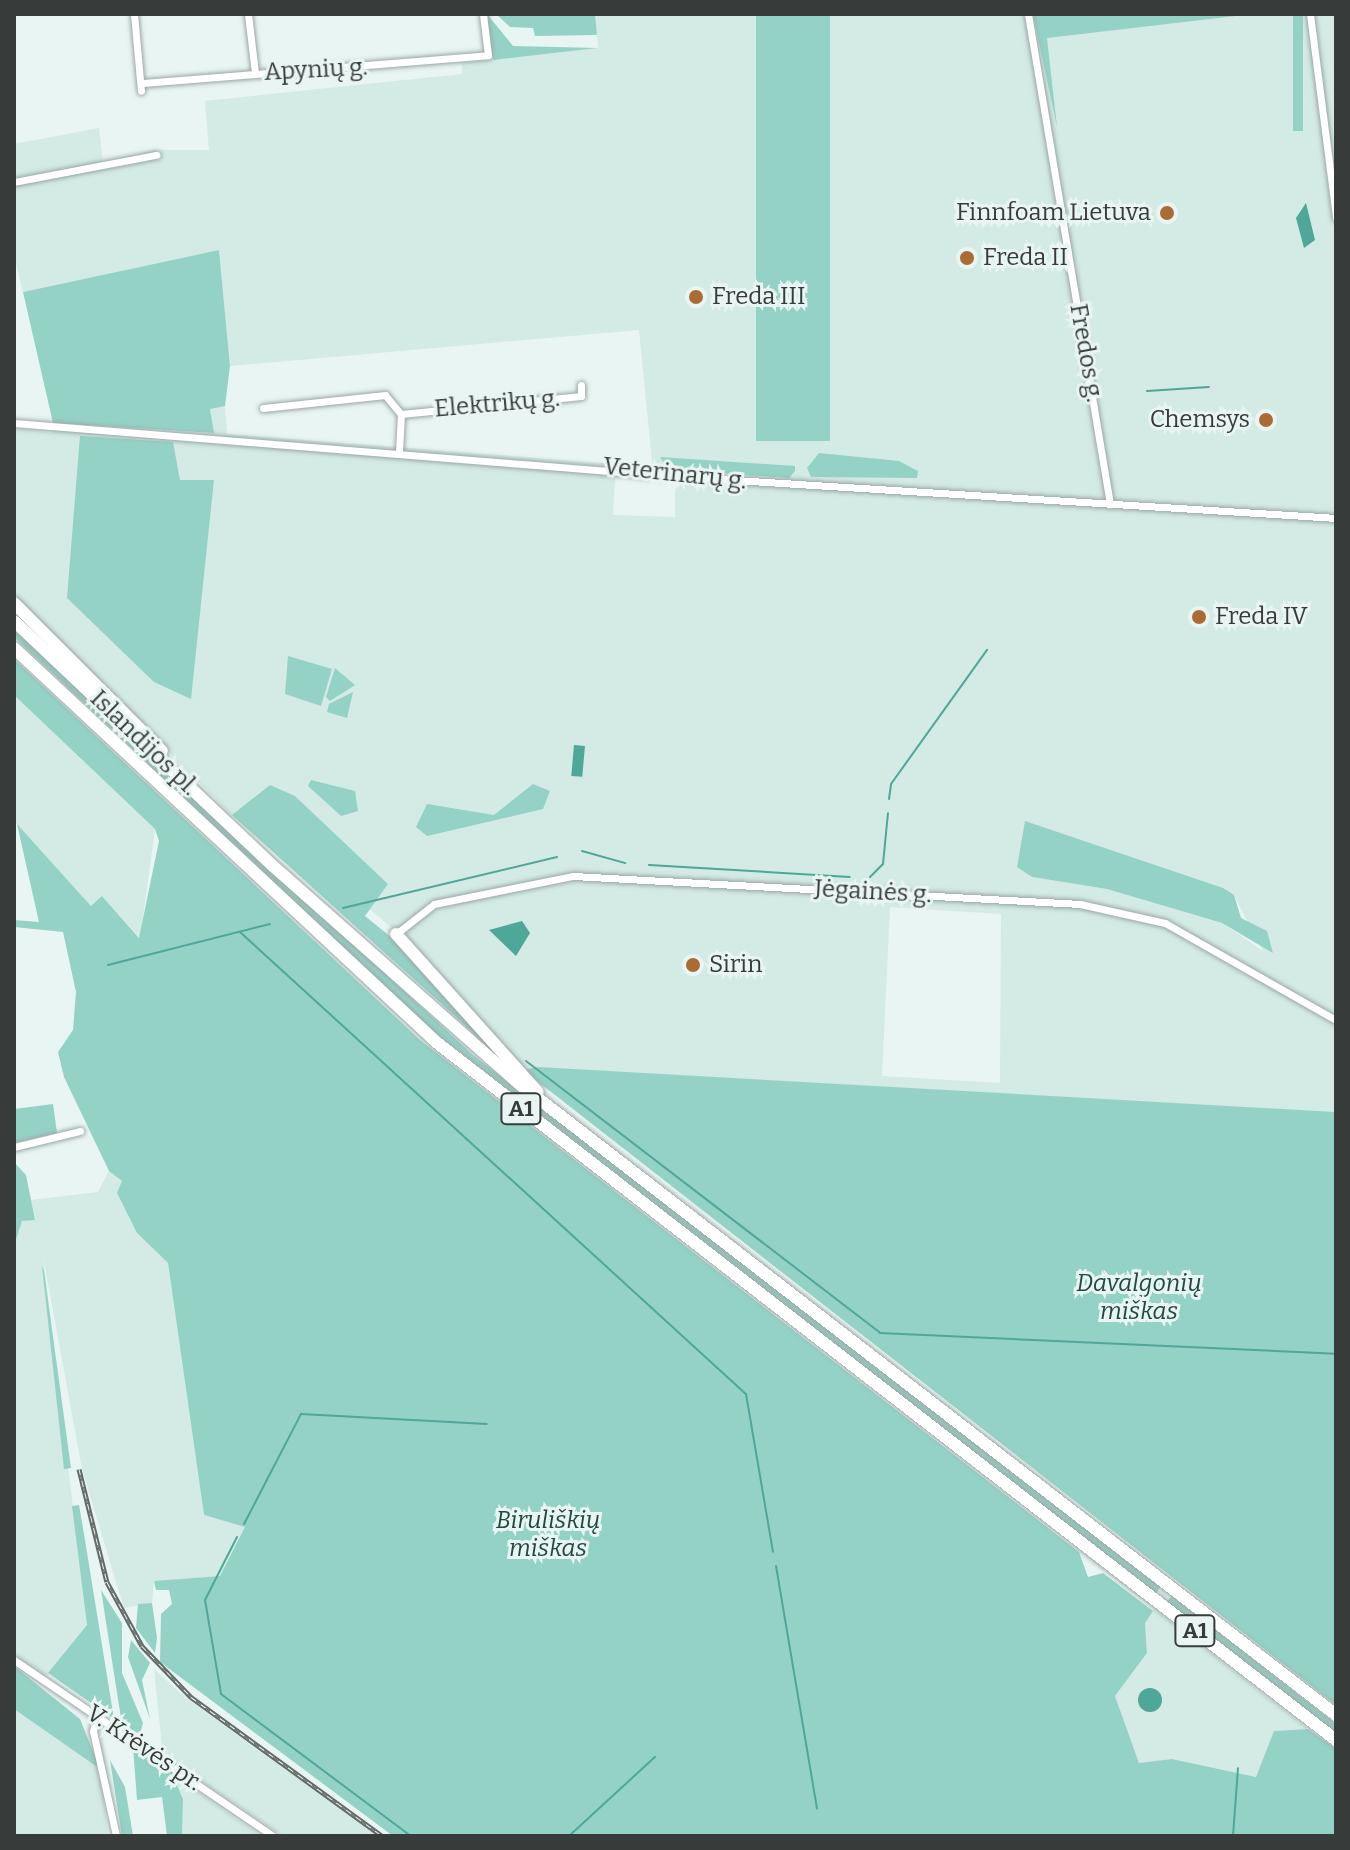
<!DOCTYPE html>
<meta charset="utf-8">
<style>
body{margin:0}
#map{position:relative;width:1350px;height:1850px;overflow:hidden;background:#e8f5f2;font-family:Bitter,serif}
div>[style]{position:absolute}
.built>*{inset:0;background:#d3eae5}
.green>*{inset:0;background:#95d2c6;transform-origin:0 0}
.water>*{inset:0;background:#4ea798;transform-origin:0 0}
.round{border-radius:50%}
.stream>*{height:2px;margin:-1px;padding:0 1px;transform-origin:1px;border-radius:1px;background:#4ea798}
.roads{filter:drop-shadow(0 0 2px #9ba7a5) drop-shadow(0 0 2px #9ba7a5)}
.minor>*{height:7px;margin:-3.5px;padding:0 3.5px;transform-origin:3.5px;border-radius:3.5px;background:#fff}
.trunk>*{height:12px;margin:-6px;padding:0 6px;transform-origin:6px;border-radius:6px;background:#fff}
.motorway>*{height:12px;margin:-6px;padding:0 6px;transform-origin:6px;border-radius:6px;background:#fff}
.rail>*{height:5px;margin-top:-2.5px;transform-origin:0;background:repeating-linear-gradient(90deg,#e8f5f2 0 6px,#626967 0 12px);box-sizing:border-box;border-block:2px solid #626967}
.dots>*{width:22px;height:22px;translate:-50% -50%;box-sizing:border-box;border:4px solid #e8f5f2;border-radius:50%}
span{translate:-50% -50%;white-space:nowrap;text-align:center;line-height:1.15;-webkit-text-stroke:6px #e8f5f2;paint-order:stroke}
.shield-label span{padding:2px 6px;background:#e8f5f2;border:2px solid;border-radius:6px;-webkit-text-stroke-width:0}
.shield-label{font-size:22px;color:#373c3b;font-weight:700}
.street-label{font-size:24px;color:#373c3b}
.poi-label{font-size:24px;color:#373c3b}
.right{translate:-100% -50%;text-align:right}
.left{translate:0 -50%;text-align:left}
.park-label{font-size:24px;color:#214942;font-style:italic}
.frame{position:absolute;inset:0;border:16px solid #373c3b;pointer-events:none}
</style>
<div id="map">
<div class="built">
<div style="clip-path:polygon(evenodd,595px 14px,1336px 14px,1336px 1112px,523px 1070px,421px 952px,368px 908px,388px 884px,295px 796px,270px 786px,232px 815px,14px 599px,14px 428px,52px 433px,53px 423px,213px 433px,210px 408px,225px 406px,227px 434px,616px 464px,613px 515px,675px 517px,675px 483px,654px 481px,639px 330px,230px 366px,219px 250px,23px 292px,14px 255px,14px 144px,99px 128px,103px 162px,154px 150px,209px 150px,205px 101px,462px 74px,462px 63px,598px 48px,595px 14px,180px 480px,214px 481px,190px 698px,180px 480px,595px 14px,1032px 877px,1234px 895px,1263px 951px,1222px 923px,1107px 889px,1032px 877px,595px 14px,890px 907px,1001px 914px,1000px 1083px,882px 1076px,890px 907px)"></div>
<div style="clip-path:polygon(14px 695px,155px 829px,140px 938px,103px 897px,91px 906px,14px 821px)"></div>
<div style="clip-path:polygon(109px 1171px,122px 1181px,137px 1233px,168px 1263px,204px 1515px,246px 1527px,221px 1576px,154px 1582px,152px 1603px,124px 1608px,82px 1469px,43px 1256px,87px 1625px,46px 1677px,14px 1655px,14px 1246px,22px 1221px,35px 1219px,31px 1200px,98px 1192px)"></div>
<div style="clip-path:polygon(1154px 1609px,1308px 1729px,1274px 1731px,1256px 1777px,1172px 1759px,1139px 1763px,1115px 1696px,1147px 1653px,1145px 1623px)"></div>
<div style="clip-path:polygon(154px 1669px,186px 1698px,377px 1836px,283px 1836px,175px 1763px,162px 1747px)"></div>
<div style="clip-path:polygon(14px 1709px,100px 1769px,108px 1836px,14px 1836px)"></div>
<div style="clip-path:polygon(172px 1774px,261px 1836px,182px 1836px,183px 1799px)"></div>
</div>
<div class="green">
<div style="clip-path:polygon(487px 14px,513px 46px,598px 48px,493px 60px)"></div>
<div style="clip-path:polygon(496px 14px,595px 14px,597px 35px,535px 36px,533px 28px,510px 27px)"></div>
<div style="left:756px;top:14px;width:74px;height:427px"></div>
<div style="clip-path:polygon(1033px 14px,1253px 14px,1047px 38px,1057px 127px)"></div>
<div style="left:1293px;top:14px;width:10px;height:117px"></div>
<div style="clip-path:polygon(219px 250px,230px 366px,225px 406px,210px 409px,214px 433px,53px 423px,23px 292px)"></div>
<div style="clip-path:polygon(80px 436px,173px 442px,180px 480px,214px 480px,191px 699px,154px 682px,67px 598px)"></div>
<div style="clip-path:polygon(819px 453px,899px 461px,918px 471px,917px 478px,811px 477px,807px 468px)"></div>
<div style="clip-path:polygon(660px 457px,795px 466px,795px 471px,789px 478px,668px 469px)"></div>
<div style="clip-path:polygon(14px 629px,473px 1055px,1160px 1587px,1156px 1594px,424px 1024px,14px 637px)"></div>
<div style="clip-path:polygon(288px 656px,332px 669px,321px 706px,285px 694px)"></div>
<div style="clip-path:polygon(14px 659px,420px 1040px,1079px 1552px,1088px 1577px,1103px 1573px,1153px 1611px,1145px 1623px,1147px 1653px,1115px 1696px,1139px 1763px,1172px 1759px,1256px 1777px,1274px 1731px,1308px 1729px,1336px 1749px,1336px 1836px,393px 1836px,160px 1662px,161px 1614px,172px 1604px,169px 1590px,156px 1590px,154px 1581px,220px 1576px,245px 1527px,204px 1515px,168px 1263px,137px 1233px,117px 1193px,122px 1181px,109px 1171px,64px 1077px,58px 1052px,73px 1030px,76px 992px,63px 932px,14px 927px,14px 920px,39px 922px,17px 824px,91px 906px,102px 896px,139px 938px,159px 841px,155px 829px,14px 695px)"></div>
<div style="clip-path:polygon(335px 668px,355px 685px,330px 701px,326px 697px)"></div>
<div style="clip-path:polygon(353px 692px,347px 718px,327px 712px,329px 704px)"></div>
<div style="clip-path:polygon(311px 780px,355px 791px,358px 811px,341px 816px,308px 786px)"></div>
<div style="clip-path:polygon(533px 784px,550px 791px,543px 809px,427px 836px,416px 827px,427px 804px,494px 815px)"></div>
<div style="clip-path:polygon(270px 785px,295px 796px,388px 884px,365px 916px,413px 955px,507px 1063px,232px 815px)"></div>
<div style="clip-path:polygon(1025px 821px,1223px 888px,1234px 895px,1241px 918px,1267px 931px,1273px 953px,1222px 923px,1107px 889px,1032px 877px,1017px 867px)"></div>
<div style="clip-path:polygon(538px 1067px,1336px 1112px,1336px 1705px,523px 1070px)"></div>
<div style="clip-path:polygon(53px 1104px,57px 1133px,14px 1143px,14px 1109px)"></div>
<div style="clip-path:polygon(14px 1162px,26px 1175px,35px 1220px,22px 1221px,14px 1246px)"></div>
<div style="clip-path:polygon(42px 1266px,44px 1271px,71px 1468px,64px 1469px)"></div>
<div style="clip-path:polygon(79px 1505px,84px 1534px,114px 1719px,48px 1673px,87px 1625px,72px 1506px)"></div>
<div style="clip-path:polygon(101px 1590px,122px 1623px,122px 1673px,143px 1723px,140px 1734px,122px 1725px)"></div>
<div style="clip-path:polygon(1172px 1596px,1336px 1724px,1336px 1733px,1166px 1602px)"></div>
<div style="clip-path:polygon(152px 1603px,157px 1638px,155px 1653px,136px 1628px,138px 1604px)"></div>
<div style="clip-path:polygon(131px 1640px,150px 1663px,142px 1680px,150px 1719px,128px 1657px)"></div>
<div style="clip-path:polygon(14px 1666px,80px 1719px,100px 1769px,14px 1709px)"></div>
<div style="clip-path:polygon(133px 1747px,172px 1774px,183px 1799px,182px 1836px,167px 1836px,162px 1797px,137px 1800px)"></div>
<div style="clip-path:polygon(110px 1760px,125px 1787px,133px 1836px,122px 1836px)"></div>
</div>
<div class="water">
<div style="clip-path:polygon(1306px 203px,1315px 240px,1304px 248px,1296px 218px)"></div>
<div style="left:574px;top:745px;width:11px;height:31px;rotate:5deg"></div>
<div style="clip-path:polygon(522px 921px,530px 933px,516px 956px,489px 930px)"></div>
<div class="round" style="left:1138px;top:1688px;width:24px;height:24px"></div>
</div>
<div class="stream">
<div style="left:1147px;top:391px;width:62px;rotate:-3.7deg"></div>
<div style="left:889px;top:799px;width:15px;rotate:-82deg"></div>
<div style="left:891px;top:784px;width:165px;rotate:-54.4deg"></div>
<div style="left:582px;top:851px;width:45px;rotate:15.6deg"></div>
<div style="left:649px;top:865px;width:201px;rotate:3.4deg"></div>
<div style="left:870px;top:877px;width:18px;rotate:-45deg"></div>
<div style="left:883px;top:864px;width:51px;rotate:-84.4deg"></div>
<div style="left:343px;top:908px;width:220px;rotate:-13.4deg"></div>
<div style="left:240px;top:932px;width:685px;rotate:42.4deg"></div>
<div style="left:746px;top:1394px;width:160px;rotate:80.3deg"></div>
<div style="left:108px;top:965px;width:167px;rotate:-14.2deg"></div>
<div style="left:526px;top:1061px;width:446px;rotate:37.5deg"></div>
<div style="left:880px;top:1333px;width:456px;rotate:2.6deg"></div>
<div style="left:244px;top:1524px;width:124px;rotate:-62.6deg"></div>
<div style="left:301px;top:1414px;width:186px;rotate:3.1deg"></div>
<div style="left:237px;top:1537px;width:71px;rotate:116.9deg"></div>
<div style="left:205px;top:1600px;width:95px;rotate:80.3deg"></div>
<div style="left:221px;top:1694px;width:237px;rotate:36.8deg"></div>
<div style="left:776px;top:1566px;width:246px;rotate:80.4deg"></div>
<div style="left:569px;top:1836px;width:117px;rotate:-42.6deg"></div>
<div style="left:1233px;top:1836px;width:68px;rotate:-85.8deg"></div>
</div>
<div class="roads">
<div class="minor">
<div style="left:134px;top:14px;width:77px;rotate:84.8deg"></div>
<div style="left:248px;top:14px;width:59px;rotate:83.2deg"></div>
<div style="left:1028px;top:14px;width:497px;rotate:80.5deg"></div>
<div style="left:1310px;top:14px;width:205px;rotate:82.7deg"></div>
<div style="left:143px;top:83px;width:346px;rotate:-4.6deg"></div>
<div style="left:488px;top:55px;width:41px;rotate:-97deg"></div>
<div style="left:14px;top:182px;width:145px;rotate:-10.8deg"></div>
<div style="left:263px;top:408px;width:123px;rotate:-6.1deg"></div>
<div style="left:385px;top:395px;width:25px;rotate:50deg"></div>
<div style="left:14px;top:423px;width:659px;rotate:4.61deg"></div>
<div style="left:671px;top:476px;width:666px;rotate:3.61deg"></div>
<div style="left:399px;top:452px;width:38px;rotate:-87deg"></div>
<div style="left:401px;top:414px;width:181px;rotate:-5.7deg"></div>
<div style="left:581px;top:396px;width:11px;rotate:-90deg"></div>
<div style="left:396px;top:934px;width:48px;rotate:-38.3deg"></div>
<div style="left:434px;top:904px;width:142px;rotate:-11.4deg"></div>
<div style="left:573px;top:876px;width:508px;rotate:3.16deg"></div>
<div style="left:1080px;top:904px;width:87px;rotate:12.6deg"></div>
<div style="left:1165px;top:923px;width:197px;rotate:29.6deg"></div>
<div style="left:14px;top:1147px;width:68px;rotate:-13.6deg"></div>
<div style="left:14px;top:1660px;width:313px;rotate:34.2deg"></div>
<div style="left:97px;top:1716px;width:16px;rotate:105deg"></div>
<div style="left:93px;top:1731px;width:107px;rotate:77.6deg"></div>
</div>
<div class="trunk">
<div style="left:14px;top:603px;width:209px;rotate:45deg"></div>
<div style="left:14px;top:621px;width:357px;rotate:43.4deg"></div>
</div>
<div class="motorway">
<div style="left:14px;top:648px;width:577px;rotate:43.03deg"></div>
<div style="left:436px;top:1042px;width:1139px;rotate:37.8deg"></div>
<div style="left:273px;top:866px;width:332px;rotate:41.5deg"></div>
<div style="left:522px;top:1086px;width:1029px;rotate:37.69deg"></div>
<div style="left:396px;top:934px;width:212px;rotate:48.1deg"></div>
</div>
</div>
<div class="rail">
<div style="left:79px;top:1469px;width:116px;rotate:76.1deg"></div>
<div style="left:107px;top:1582px;width:73px;rotate:61.3deg"></div>
<div style="left:142px;top:1646px;width:71px;rotate:46.1deg"></div>
<div style="left:191px;top:1697px;width:236px;rotate:36deg"></div>
</div>
<div class="dots">
<div style="left:1167px;top:213px;background:#ac6b35"></div>
<div style="left:967px;top:258px;background:#ac6b35"></div>
<div style="left:696px;top:297px;background:#ac6b35"></div>
<div style="left:1266px;top:420px;background:#ac6b35"></div>
<div style="left:1199px;top:617px;background:#ac6b35"></div>
<div style="left:693px;top:965px;background:#ac6b35"></div>
</div>
<div class="shield-label">
<span style="left:521px;top:1109px">A1</span>
<span style="left:1195px;top:1631px">A1</span>
</div>
<div class="street-label">
<span style="left:316px;top:70px;rotate:-3deg">Apynių g.</span>
<span style="left:1086px;top:353px;rotate:80deg">Fredos g.</span>
<span style="left:497px;top:404px;rotate:-5deg">Elektrikų g.</span>
<span style="left:675px;top:474px;rotate:6deg">Veterinarų g.</span>
<span style="left:144px;top:743px;rotate:44deg">Islandijos pl.</span>
<span style="left:873px;top:892px;rotate:3deg">Jėgainės g.</span>
<span style="left:144px;top:1748px;rotate:34deg">V. Krėvės pr.</span>
</div>
<div class="poi-label">
<span class="right" style="left:1151px;top:213px">Finnfoam Lietuva</span>
<span class="left" style="left:983px;top:258px">Freda II</span>
<span class="left" style="left:712px;top:297px">Freda III</span>
<span class="right" style="left:1250px;top:420px">Chemsys</span>
<span class="left" style="left:1215px;top:617px">Freda IV</span>
<span class="left" style="left:709px;top:965px">Sirin</span>
</div>
<div class="park-label">
<span style="left:1139px;top:1298px">Davalgonių<br>miškas</span>
<span style="left:548px;top:1535px">Biruliškių<br>miškas</span>
</div>
<div class="frame"></div>
</div>
